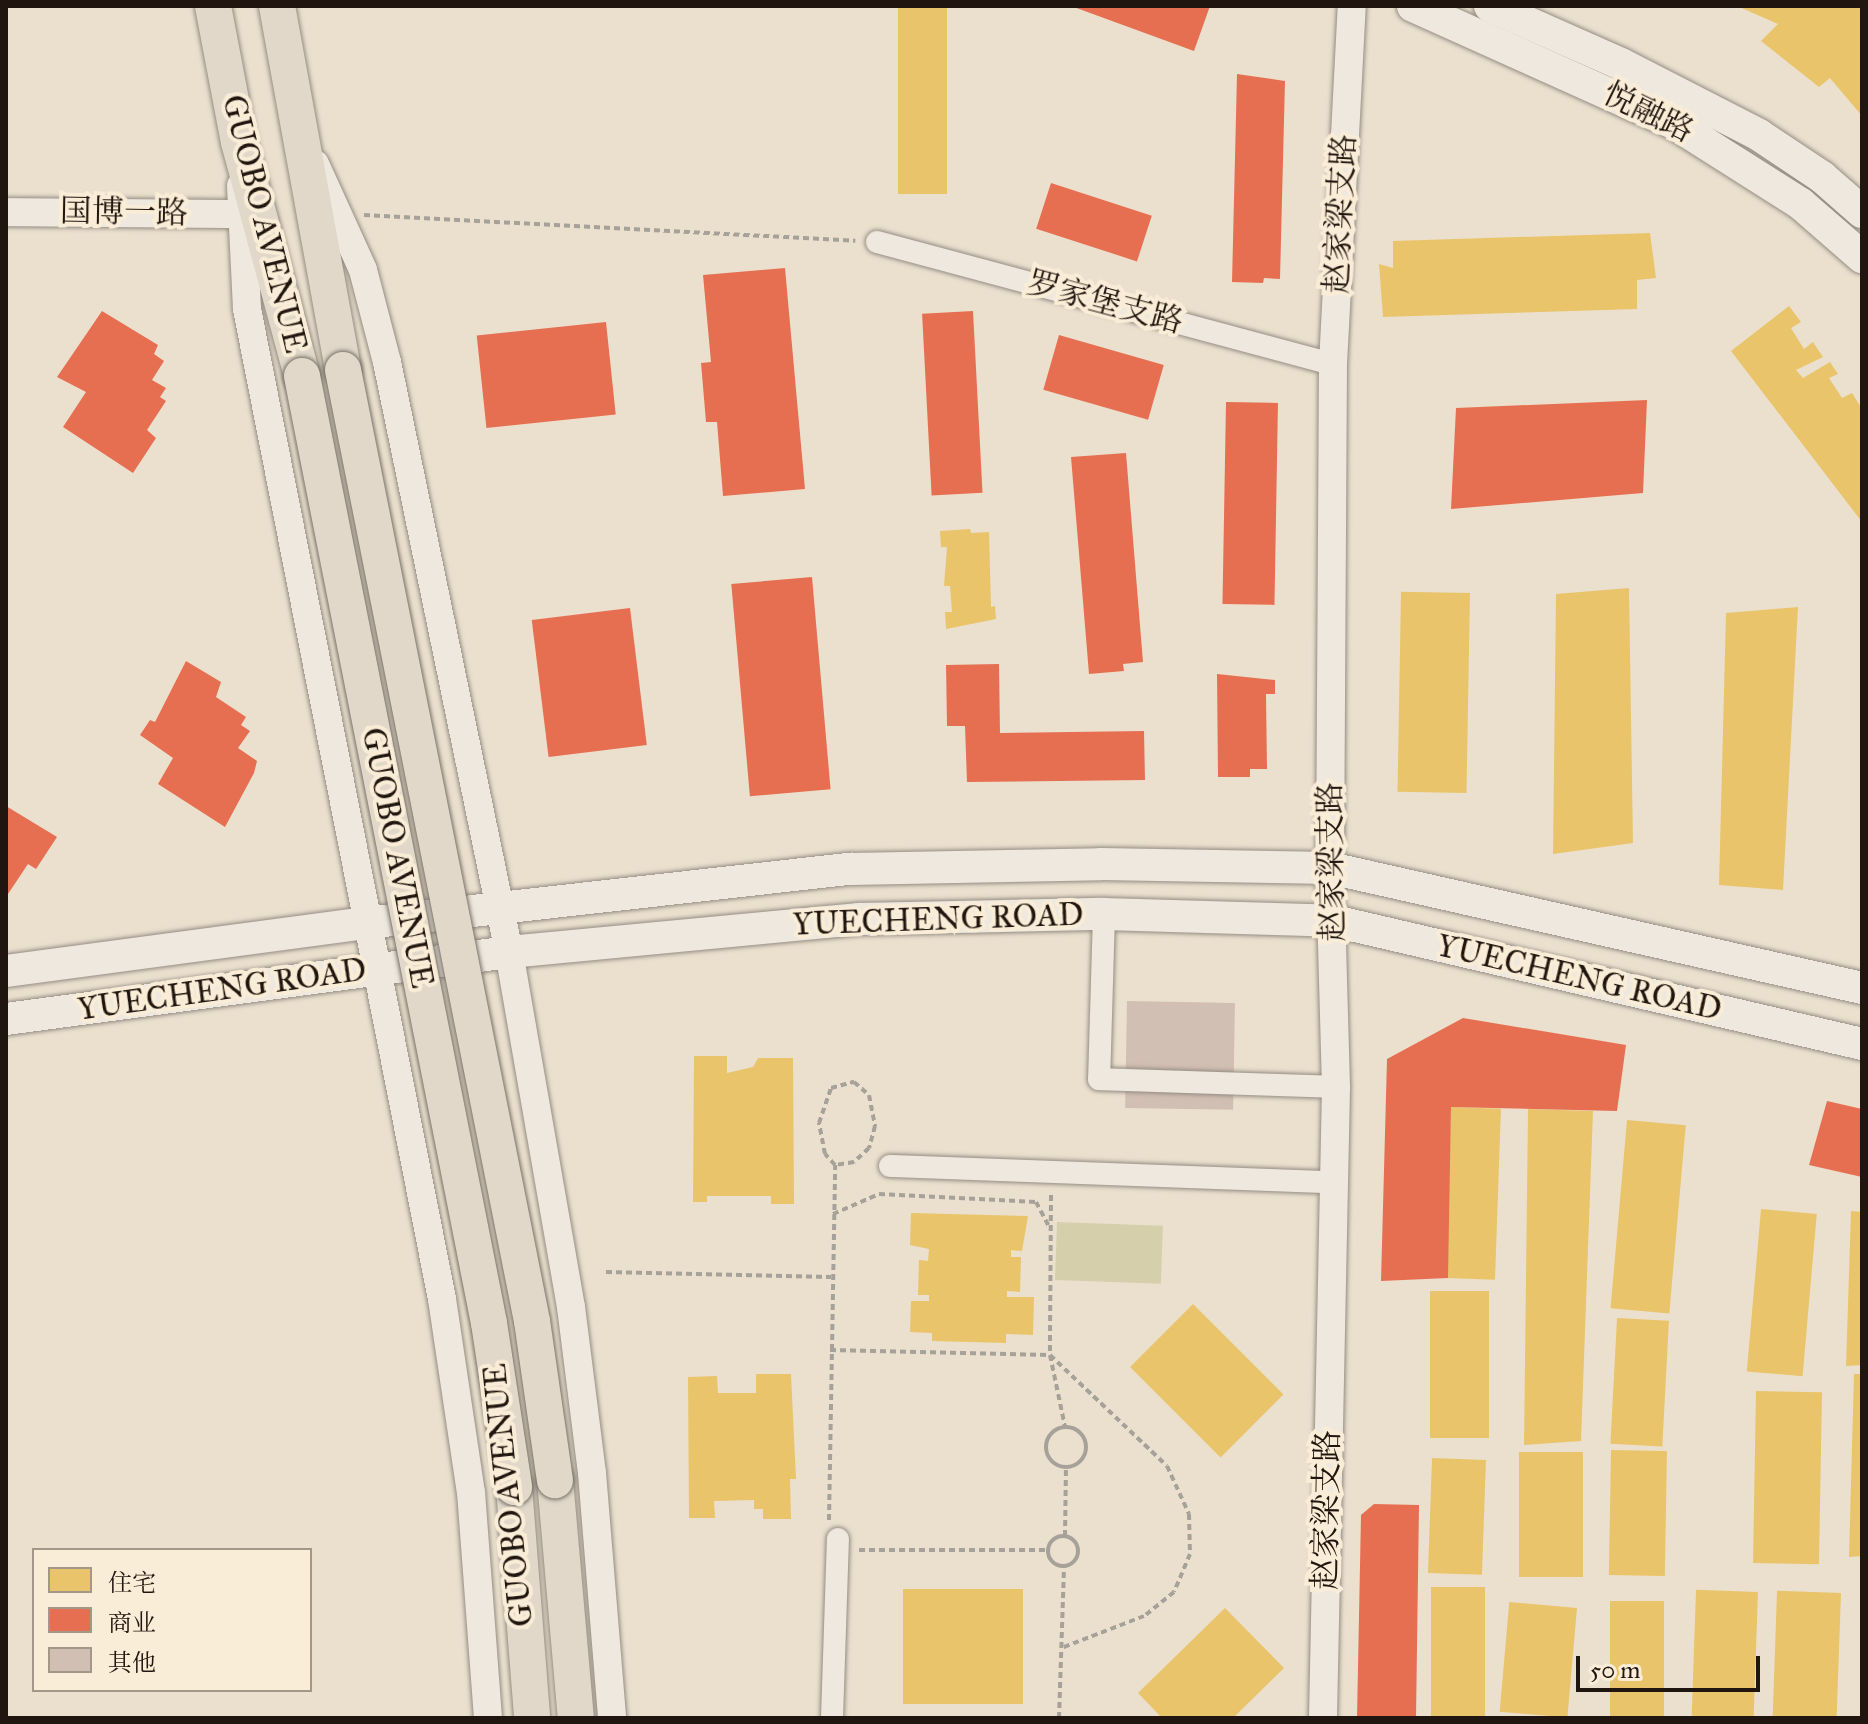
<!DOCTYPE html>
<meta charset="utf-8">
<style>
body{margin:0}
#map{position:relative;width:1868px;height:1724px;overflow:hidden;background:#ebe0ce;font-family:"IM FELL Great Primer","Noto Serif SC",serif}
div>[style]{position:absolute}
.green>*{inset:0;background:#d6cfab;transform-origin:0 0}
.homes>*{inset:0;background:#e9c46a;transform-origin:0 0}
.shops>*{inset:0;background:#e76f51;transform-origin:0 0}
.building>*{inset:0;background:#d2bfb3;transform-origin:0 0}
.path>*{height:4px;margin-top:-2px;transform-origin:0;background:repeating-linear-gradient(90deg,#a6a199 0 6px,transparent 0 10px)}
.path>.ring{margin:-2px;padding:0;box-sizing:content-box;background:none;border:4px solid #a6a199;border-radius:50%}
.roads{filter:drop-shadow(0 0 2px #958d83) drop-shadow(0 0 2px #958d83)}
.minor>*{height:22px;margin:-11px;padding:0 11px;transform-origin:11px;border-radius:11px;background:#eee8df}
.tertiary>*{height:28px;margin:-14px;padding:0 14px;transform-origin:14px;border-radius:14px;background:#eee8df}
.secondary>*{height:32px;margin:-16px;padding:0 16px;transform-origin:16px;border-radius:16px;background:#eee8df}
.primary>*{height:36px;margin:-18px;padding:0 18px;transform-origin:18px;border-radius:18px;background:#e1d8ca}
.bridges{filter:drop-shadow(0 0 2px #797168) drop-shadow(0 0 2px #797168)}
.primary-bridge>*{height:36px;margin:-18px;padding:0 18px;transform-origin:18px;border-radius:18px;background:#e1d8ca}
span{translate:-50% -50%;white-space:nowrap;text-align:center;line-height:1.15;-webkit-text-stroke:8px #faedd7;paint-order:stroke}
.street-label{font-size:32px;color:#21160f}
.frame{position:absolute;inset:0;border:8px solid #21160f;pointer-events:none}
.legend{position:absolute;left:32px;top:1548px;width:280px;height:144px;box-sizing:border-box;background:#faedd7;border:2px solid #a39787;margin:0;padding:10px 14px;list-style:none;font-size:24px;color:#21160f}
.legend li{display:flex;align-items:center;gap:16px;height:40px}
.legend b{width:40px;border:2px solid #a39787}
.scale{position:absolute;left:1576px;top:1656px;width:184px;height:36px;box-sizing:border-box;border:4px solid #21160f;border-top:0;padding-left:10px;font-size:24px;line-height:28px;white-space:nowrap;color:#21160f;-webkit-text-stroke:6px #faedd7;paint-order:stroke}
</style>
<div id="map">
<div class="green">
<div style="left:1057px;top:1222px;width:106px;height:58px;rotate:2deg"></div>
</div>
<div class="homes">
<div style="left:898px;top:6px;width:49px;height:188px"></div>
<div style="clip-path:polygon(1737px 6px,1862px 6px,1862px 116px,1830px 78px,1819px 87px,1761px 41px,1778px 24px)"></div>
<div style="clip-path:polygon(1650px 233px,1656px 278px,1637px 280px,1637px 309px,1383px 317px,1379px 264px,1393px 268px,1393px 241px)"></div>
<div style="clip-path:polygon(1789px 306px,1801px 322px,1791px 328px,1804px 349px,1813px 342px,1823px 357px,1796px 370px,1803px 378px,1830px 362px,1838px 374px,1829px 378px,1842px 398px,1852px 393px,1862px 409px,1862px 522px,1731px 351px)"></div>
<div style="clip-path:polygon(970px 529px,971px 533px,989px 532px,991px 607px,995px 606px,996px 619px,946px 629px,945px 612px,952px 612px,950px 586px,944px 586px,947px 547px,941px 547px,940px 531px)"></div>
<div style="clip-path:polygon(1629px 588px,1633px 843px,1553px 854px,1556px 594px)"></div>
<div style="left:1470px;top:593px;width:200px;height:69px;rotate:91deg"></div>
<div style="clip-path:polygon(1798px 607px,1783px 890px,1719px 885px,1726px 613px)"></div>
<div style="clip-path:polygon(694px 1056px,727px 1056px,727px 1073px,753px 1067px,758px 1058px,793px 1058px,794px 1204px,771px 1204px,771px 1196px,707px 1196px,707px 1202px,693px 1202px)"></div>
<div style="left:1451px;top:1107px;width:50px;height:171px;rotate:2deg"></div>
<div style="clip-path:polygon(1528px 1109px,1593px 1111px,1581px 1441px,1524px 1445px)"></div>
<div style="left:1627px;top:1120px;width:59px;height:189px;rotate:5deg"></div>
<div style="left:1761px;top:1209px;width:56px;height:163px;rotate:5deg"></div>
<div style="clip-path:polygon(1851px 1211px,1862px 1212px,1862px 1365px,1846px 1366px)"></div>
<div style="clip-path:polygon(911px 1213px,1028px 1216px,1022px 1251px,1011px 1250px,1011px 1257px,1021px 1257px,1020px 1292px,1007px 1291px,1007px 1297px,1034px 1297px,1033px 1335px,1006px 1334px,1006px 1343px,932px 1341px,932px 1333px,910px 1332px,911px 1301px,929px 1301px,929px 1295px,918px 1295px,919px 1260px,928px 1261px,929px 1249px,910px 1245px)"></div>
<div style="left:1489px;top:1291px;width:147px;height:59px;rotate:90deg"></div>
<div style="left:1193px;top:1304px;width:128px;height:89px;rotate:45deg"></div>
<div style="left:1617px;top:1318px;width:52px;height:126px;rotate:3deg"></div>
<div style="clip-path:polygon(756px 1374px,791px 1374px,796px 1479px,790px 1479px,791px 1519px,763px 1519px,763px 1509px,754px 1509px,754px 1500px,714px 1501px,715px 1518px,689px 1518px,688px 1377px,717px 1376px,718px 1393px,756px 1393px)"></div>
<div style="clip-path:polygon(1854px 1374px,1862px 1374px,1862px 1556px,1849px 1557px)"></div>
<div style="left:1756px;top:1391px;width:66px;height:172px;rotate:1deg"></div>
<div style="left:1667px;top:1451px;width:125px;height:56px;rotate:91deg"></div>
<div style="left:1519px;top:1452px;width:64px;height:125px"></div>
<div style="left:1432px;top:1458px;width:54px;height:115px;rotate:2deg"></div>
<div style="left:1431px;top:1587px;width:54px;height:131px"></div>
<div style="left:903px;top:1589px;width:120px;height:115px"></div>
<div style="left:1758px;top:1592px;width:126px;height:62px;rotate:92deg"></div>
<div style="left:1841px;top:1593px;width:125px;height:64px;rotate:92deg"></div>
<div style="left:1610px;top:1601px;width:54px;height:117px"></div>
<div style="clip-path:polygon(1225px 1608px,1284px 1668px,1233px 1718px,1162px 1718px,1138px 1693px)"></div>
<div style="left:1577px;top:1608px;width:110px;height:68px;rotate:95deg"></div>
</div>
<div class="shops">
<div style="clip-path:polygon(1071px 6px,1210px 6px,1194px 51px)"></div>
<div style="clip-path:polygon(1237px 74px,1285px 81px,1280px 279px,1264px 278px,1263px 283px,1232px 282px)"></div>
<div style="left:1051px;top:183px;width:106px;height:48px;rotate:18deg"></div>
<div style="clip-path:polygon(785px 268px,805px 489px,723px 496px,717px 422px,706px 422px,701px 363px,711px 362px,703px 275px)"></div>
<div style="clip-path:polygon(102px 311px,158px 345px,154px 354px,164px 361px,152px 380px,166px 388px,160px 397px,166px 401px,147px 430px,156px 438px,133px 473px,63px 427px,86px 392px,57px 377px)"></div>
<div style="left:973px;top:311px;width:182px;height:51px;rotate:87deg"></div>
<div style="left:606px;top:322px;width:93px;height:130px;rotate:84deg"></div>
<div style="left:1059px;top:335px;width:109px;height:57px;rotate:16deg"></div>
<div style="clip-path:polygon(1647px 400px,1643px 493px,1451px 509px,1456px 408px)"></div>
<div style="left:1226px;top:402px;width:52px;height:202px;rotate:1deg"></div>
<div style="clip-path:polygon(1126px 453px,1143px 662px,1123px 664px,1124px 671px,1089px 674px,1071px 457px)"></div>
<div style="left:812px;top:577px;width:213px;height:81px;rotate:85deg"></div>
<div style="left:630px;top:608px;width:138px;height:99px;rotate:83deg"></div>
<div style="clip-path:polygon(186px 661px,221px 682px,216px 697px,246px 717px,241px 725px,250px 731px,238px 748px,257px 761px,254px 773px,225px 827px,158px 784px,173px 758px,140px 735px,150px 720px,155px 722px)"></div>
<div style="clip-path:polygon(999px 664px,1000px 733px,1144px 731px,1145px 780px,967px 782px,965px 726px,947px 726px,946px 665px)"></div>
<div style="clip-path:polygon(1217px 674px,1275px 680px,1275px 694px,1266px 694px,1267px 769px,1250px 769px,1250px 777px,1218px 777px)"></div>
<div style="clip-path:polygon(6px 806px,57px 837px,36px 869px,28px 864px,6px 897px)"></div>
<div style="clip-path:polygon(1463px 1018px,1626px 1045px,1617px 1111px,1451px 1107px,1448px 1278px,1381px 1281px,1387px 1059px)"></div>
<div style="clip-path:polygon(1827px 1101px,1862px 1109px,1862px 1177px,1809px 1165px)"></div>
<div style="clip-path:polygon(1374px 1504px,1419px 1505px,1416px 1718px,1357px 1718px,1361px 1515px)"></div>
</div>
<div class="building">
<div style="left:1127px;top:1001px;width:108px;height:107px;rotate:1deg"></div>
</div>
<div class="path">
<div style="left:364px;top:215px;width:492px;rotate:3deg"></div>
<div style="left:1051px;top:1195px;width:160px;rotate:90.4deg"></div>
<div style="left:1050px;top:1355px;width:74px;rotate:78.2deg"></div>
<div style="left:833px;top:1214px;width:50px;rotate:-23.5deg"></div>
<div style="left:879px;top:1194px;width:157px;rotate:2.9deg"></div>
<div style="left:1036px;top:1202px;width:30px;rotate:62deg"></div>
<div style="left:606px;top:1272px;width:225px;rotate:1.3deg"></div>
<div style="left:830px;top:1350px;width:220px;rotate:1.3deg"></div>
<div style="left:1050px;top:1355px;width:161px;rotate:43.5deg"></div>
<div style="left:1167px;top:1466px;width:53px;rotate:65.4deg"></div>
<div style="left:1189px;top:1514px;width:40px;rotate:88.6deg"></div>
<div style="left:1190px;top:1554px;width:41px;rotate:112.8deg"></div>
<div style="left:1174px;top:1592px;width:38px;rotate:141deg"></div>
<div style="left:1144px;top:1616px;width:89px;rotate:158.9deg"></div>
<div class="ring" style="left:1046px;top:1427px;width:36px;height:36px"></div>
<div style="left:829px;top:1520px;width:355px;rotate:-89deg"></div>
<div style="left:835px;top:1165px;width:15px;rotate:-132deg"></div>
<div style="left:825px;top:1154px;width:32px;rotate:-101deg"></div>
<div style="left:819px;top:1123px;width:37px;rotate:-71deg"></div>
<div style="left:831px;top:1088px;width:24px;rotate:-15deg"></div>
<div style="left:854px;top:1082px;width:20px;rotate:41deg"></div>
<div style="left:869px;top:1095px;width:32px;rotate:79deg"></div>
<div style="left:875px;top:1126px;width:23px;rotate:105deg"></div>
<div style="left:869px;top:1148px;width:21px;rotate:137deg"></div>
<div style="left:854px;top:1162px;width:19px;rotate:171deg"></div>
<div style="left:1065px;top:1536px;width:69px;rotate:-89.2deg"></div>
<div class="ring" style="left:1048px;top:1536px;width:26px;height:26px"></div>
<div style="left:859px;top:1550px;width:189px"></div>
<div style="left:1059px;top:1718px;width:152px;rotate:-88.1deg"></div>
</div>
<div class="roads">
<div class="minor">
<div style="left:877px;top:242px;width:472px;rotate:15deg"></div>
<div style="left:1104px;top:914px;width:165px;rotate:91.7deg"></div>
<div style="left:1099px;top:1079px;width:237px;rotate:1.9deg"></div>
<div style="left:890px;top:1166px;width:443px;rotate:2.1deg"></div>
<div style="left:832px;top:1718px;width:179px;rotate:-88.1deg"></div>
</div>
<div class="tertiary">
<div style="left:315px;top:164px;width:116px;rotate:65.6deg"></div>
<div style="left:363px;top:270px;width:95px;rotate:75.4deg"></div>
<div style="left:387px;top:362px;width:602px;rotate:78.32deg"></div>
<div style="left:509px;top:952px;width:360px;rotate:80.1deg"></div>
<div style="left:571px;top:1307px;width:167px;rotate:82.8deg"></div>
<div style="left:592px;top:1473px;width:246px;rotate:85.3deg"></div>
<div style="left:241px;top:186px;width:123px;rotate:87.2deg"></div>
<div style="left:247px;top:309px;width:1009px;rotate:78.86deg"></div>
<div style="left:442px;top:1299px;width:195px;rotate:81.5deg"></div>
<div style="left:471px;top:1492px;width:227px;rotate:85.7deg"></div>
<div style="left:6px;top:212px;width:236px;rotate:0.5deg"></div>
<div style="left:1323px;top:1718px;width:631px;rotate:-88.82deg"></div>
<div style="left:1336px;top:1087px;width:219px;rotate:-91.6deg"></div>
<div style="left:1330px;top:868px;width:504px;rotate:-89.66deg"></div>
<div style="left:1333px;top:364px;width:359px;rotate:-87deg"></div>
</div>
<div class="secondary">
<div style="left:1413px;top:6px;width:287px;rotate:24.2deg"></div>
<div style="left:1675px;top:124px;width:149px;rotate:32.4deg"></div>
<div style="left:1801px;top:204px;width:81px;rotate:41deg"></div>
<div style="left:1490px;top:6px;width:143px;rotate:23.9deg"></div>
<div style="left:1621px;top:64px;width:155px;rotate:27.2deg"></div>
<div style="left:1759px;top:135px;width:76px;rotate:33.7deg"></div>
<div style="left:1822px;top:177px;width:53px;rotate:41.2deg"></div>
<div style="left:6px;top:971px;width:363px;rotate:-7.6deg"></div>
<div style="left:366px;top:923px;width:487px;rotate:-6.4deg"></div>
<div style="left:850px;top:869px;width:251px;rotate:-1.1deg"></div>
<div style="left:1101px;top:864px;width:229px;rotate:1deg"></div>
<div style="left:1330px;top:868px;width:545px;rotate:12.71deg"></div>
<div style="left:6px;top:1019px;width:507px;rotate:-7.59deg"></div>
<div style="left:509px;top:952px;width:352px;rotate:-5.4deg"></div>
<div style="left:859px;top:919px;width:245px;rotate:-1.2deg"></div>
<div style="left:1104px;top:914px;width:230px;rotate:1.7deg"></div>
<div style="left:1334px;top:921px;width:542px;rotate:13.11deg"></div>
</div>
<div class="primary">
<div style="left:213px;top:6px;width:138px;rotate:79.2deg"></div>
<div style="left:239px;top:142px;width:242px;rotate:74.9deg"></div>
<div style="left:277px;top:6px;width:370px;rotate:79.7deg"></div>
<div style="left:555px;top:1480px;width:239px;rotate:85deg"></div>
<div style="left:514px;top:1487px;width:232px;rotate:85.5deg"></div>
</div>
</div>
<div class="bridges">
<div class="primary-bridge">
<div style="left:343px;top:370px;width:970px;rotate:78.76deg"></div>
<div style="left:532px;top:1321px;width:161px;rotate:81.8deg"></div>
<div style="left:302px;top:376px;width:965px;rotate:78.83deg"></div>
<div style="left:489px;top:1323px;width:166px;rotate:81.3deg"></div>
</div>
</div>
<div class="street-label">
<span style="left:1648px;top:113px;rotate:26deg">悦融路</span>
<span style="left:124px;top:213px;rotate:1deg">国博一路</span>
<span style="left:1341px;top:214px;rotate:-87deg">赵家梁支路</span>
<span style="left:264px;top:224px;rotate:76deg">GUOBO AVENUE</span>
<span style="left:1105px;top:303px;rotate:15deg">罗家堡支路</span>
<span style="left:397px;top:858px;rotate:79deg">GUOBO AVENUE</span>
<span style="left:1332px;top:862px;rotate:-91deg">赵家梁支路</span>
<span style="left:938px;top:920px;rotate:-2deg">YUECHENG ROAD</span>
<span style="left:1579px;top:978px;rotate:13deg">YUECHENG ROAD</span>
<span style="left:222px;top:990px;rotate:-8deg">YUECHENG ROAD</span>
<span style="left:509px;top:1495px;rotate:-96deg">GUOBO AVENUE</span>
<span style="left:1327px;top:1510px;rotate:-89deg">赵家梁支路</span>
</div>
<div class="frame"></div>
<ul class="legend">
<li><b style="height:22px;background:#e9c46a"></b>住宅</li>
<li><b style="height:22px;background:#e76f51"></b>商业</li>
<li><b style="height:22px;background:#d2bfb3"></b>其他</li>
</ul>
<div class="scale">50 m</div>
</div>
